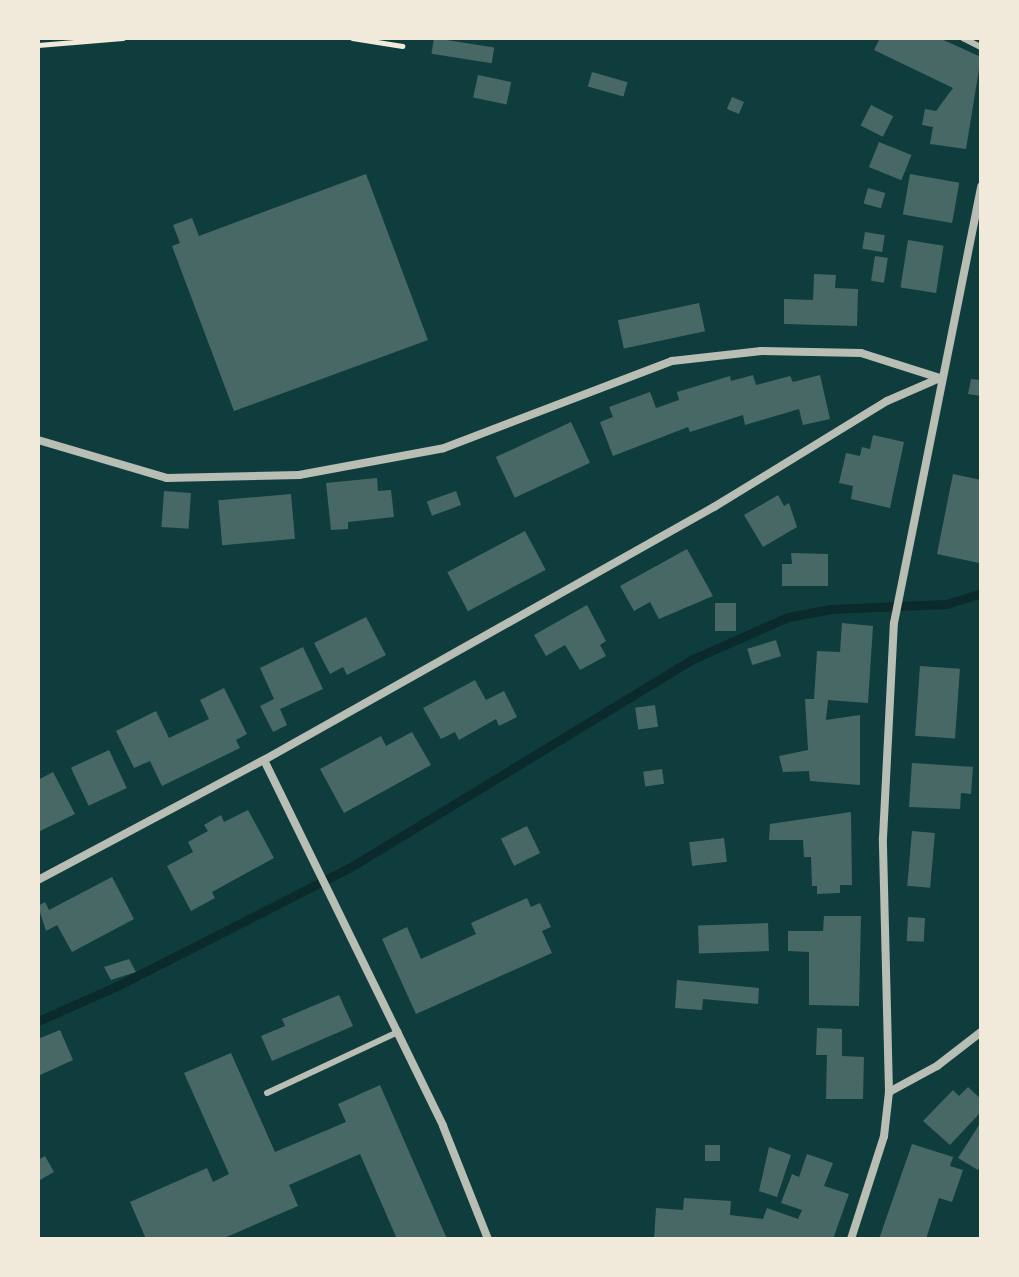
<!DOCTYPE html>
<style>
body{margin:0}
#map{position:relative;width:1019px;height:1277px;overflow:hidden;background:#0f3d3e;font-family:Raleway,sans-serif}
div>[style]{position:absolute}
.stream>*{height:9px;margin:-4.5px;padding:0 4.5px;transform-origin:4.5px;border-radius:4.5px;background:#0a2a2b}
.building>*{inset:0;background:#486865;transform-origin:0 0}
.path>*{height:5px;margin:-2.5px;padding:0 2.5px;transform-origin:2.5px;border-radius:2.5px;background:#f1e9da}
.service>*{height:6px;margin:-3px;padding:0 3px;transform-origin:3px;border-radius:3px;background:#b8beb3}
.minor>*{height:8px;margin:-4px;padding:0 4px;transform-origin:4px;border-radius:4px;background:#b8beb3}
span{translate:-50% -50%;white-space:nowrap;text-align:center;line-height:1.15;-webkit-text-stroke:6px #f1e9da;paint-order:stroke}
.frame{position:absolute;inset:0;border:40px solid #f1e9da;pointer-events:none}
</style>
<div id="map">
<div class="stream">
<div style="left:38px;top:1021px;width:86px;rotate:-23.9deg"></div>
<div style="left:117px;top:986px;width:260px;rotate:-27deg"></div>
<div style="left:349px;top:868px;width:403px;rotate:-31.3deg"></div>
<div style="left:693px;top:659px;width:104px;rotate:-23.9deg"></div>
<div style="left:788px;top:617px;width:44px;rotate:-10.5deg"></div>
<div style="left:831px;top:609px;width:115px;rotate:-2.5deg"></div>
<div style="left:946px;top:604px;width:37px;rotate:-17deg"></div>
</div>
<div class="building">
<div style="left:434px;top:38px;width:61px;height:16px;rotate:9deg"></div>
<div style="clip-path:polygon(880px 38px,939px 38px,981px 57px,966px 149px,930px 144px,933px 127px,922px 125px,925px 109px,936px 111px,953px 88px,874px 50px)"></div>
<div style="left:592px;top:72px;width:37px;height:15px;rotate:16deg"></div>
<div style="left:478px;top:75px;width:34px;height:23px;rotate:12deg"></div>
<div style="left:732px;top:97px;width:13px;height:13px;rotate:23deg"></div>
<div style="left:871px;top:105px;width:25px;height:23px;rotate:27deg"></div>
<div style="left:879px;top:142px;width:35px;height:27px;rotate:22deg"></div>
<div style="clip-path:polygon(366px 174px,428px 340px,234px 411px,172px 246px,180px 243px,173px 225px,192px 218px,199px 236px)"></div>
<div style="left:910px;top:174px;width:50px;height:41px;rotate:10deg"></div>
<div style="left:868px;top:188px;width:18px;height:16px;rotate:16deg"></div>
<div style="left:865px;top:232px;width:20px;height:17px;rotate:9deg"></div>
<div style="left:908px;top:240px;width:36px;height:48px;rotate:9deg"></div>
<div style="left:875px;top:256px;width:13px;height:25px;rotate:9deg"></div>
<div style="clip-path:polygon(814px 274px,836px 275px,835px 288px,858px 289px,857px 326px,784px 324px,784px 299px,813px 300px)"></div>
<div style="left:699px;top:303px;width:29px;height:83px;rotate:78deg"></div>
<div style="clip-path:polygon(753px 375px,756px 385px,790px 376px,793px 382px,820px 375px,830px 419px,803px 425px,799px 409px,745px 425px,743px 415px,690px 432px,688px 427px,613px 456px,600px 422px,613px 417px,609px 407px,650px 392px,656px 408px,679px 400px,677px 392px,730px 376px,731px 381px)"></div>
<div style="clip-path:polygon(971px 379px,981px 380px,981px 396px,968px 394px)"></div>
<div style="left:571px;top:422px;width:45px;height:83px;rotate:65deg"></div>
<div style="clip-path:polygon(873px 435px,904px 442px,890px 508px,851px 499px,853px 486px,839px 483px,846px 453px,860px 456px,862px 447px,870px 449px)"></div>
<div style="clip-path:polygon(953px 474px,981px 480px,979px 563px,937px 554px)"></div>
<div style="clip-path:polygon(377px 478px,378px 491px,391px 490px,394px 517px,348px 522px,348px 529px,331px 530px,326px 483px)"></div>
<div style="left:164px;top:491px;width:27px;height:36px;rotate:4deg"></div>
<div style="left:456px;top:491px;width:15px;height:31px;rotate:70deg"></div>
<div style="left:291px;top:494px;width:45px;height:73px;rotate:85deg"></div>
<div style="clip-path:polygon(778px 495px,784px 506px,789px 503px,797px 527px,763px 547px,744px 515px)"></div>
<div style="left:525px;top:531px;width:44px;height:88px;rotate:62deg"></div>
<div style="clip-path:polygon(687px 549px,713px 596px,659px 619px,650px 602px,634px 611px,620px 586px)"></div>
<div style="clip-path:polygon(791px 553px,828px 554px,828px 586px,782px 586px,782px 564px,792px 564px)"></div>
<div style="left:715px;top:603px;width:21px;height:28px"></div>
<div style="clip-path:polygon(587px 605px,606px 641px,600px 645px,606px 656px,580px 670px,565px 645px,546px 656px,534px 635px)"></div>
<div style="clip-path:polygon(366px 617px,386px 655px,347px 675px,343px 667px,330px 674px,314px 643px)"></div>
<div style="clip-path:polygon(842px 623px,873px 626px,868px 703px,828px 700px,826px 720px,860px 715px,860px 785px,810px 781px,809px 771px,783px 772px,779px 756px,808px 750px,805px 699px,814px 699px,817px 651px,840px 652px)"></div>
<div style="left:776px;top:640px;width:17px;height:30px;rotate:73deg"></div>
<div style="clip-path:polygon(303px 647px,323px 689px,280px 709px,287px 725px,273px 732px,260px 706px,274px 699px,260px 668px)"></div>
<div style="left:920px;top:666px;width:40px;height:70px;rotate:4deg"></div>
<div style="clip-path:polygon(475px 680px,486px 700px,504px 691px,517px 717px,499px 726px,496px 719px,459px 740px,455px 732px,441px 739px,423px 708px)"></div>
<div style="clip-path:polygon(224px 688px,247px 734px,236px 740px,240px 748px,162px 786px,150px 761px,134px 768px,116px 731px,156px 711px,169px 738px,209px 719px,200px 700px)"></div>
<div style="left:655px;top:705px;width:22px;height:20px;rotate:82deg"></div>
<div style="clip-path:polygon(412px 732px,431px 765px,344px 813px,320px 769px,381px 736px,386px 746px)"></div>
<div style="left:109px;top:750px;width:42px;height:42px;rotate:65deg"></div>
<div style="clip-path:polygon(912px 763px,973px 767px,971px 794px,961px 793px,960px 809px,909px 807px)"></div>
<div style="left:662px;top:769px;width:15px;height:19px;rotate:82deg"></div>
<div style="clip-path:polygon(53px 772px,75px 814px,38px 832px,38px 780px)"></div>
<div style="clip-path:polygon(248px 810px,274px 858px,212px 892px,215px 898px,191px 911px,167px 866px,193px 852px,188px 842px,208px 831px,204px 825px,221px 815px,224px 822px)"></div>
<div style="clip-path:polygon(851px 812px,852px 885px,840px 885px,840px 893px,817px 894px,817px 886px,812px 886px,811px 857px,804px 857px,803px 840px,769px 840px,770px 824px)"></div>
<div style="left:527px;top:826px;width:30px;height:29px;rotate:64deg"></div>
<div style="left:912px;top:831px;width:23px;height:55px;rotate:5deg"></div>
<div style="left:724px;top:838px;width:24px;height:35px;rotate:83deg"></div>
<div style="clip-path:polygon(112px 877px,134px 919px,72px 952px,57px 925px,46px 931px,38px 906px,45px 902px,49px 910px)"></div>
<div style="clip-path:polygon(527px 898px,531px 907px,540px 903px,551px 927px,542px 931px,552px 953px,416px 1014px,382px 939px,407px 927px,421px 959px,476px 934px,471px 923px)"></div>
<div style="clip-path:polygon(824px 916px,861px 916px,859px 1006px,809px 1005px,809px 952px,788px 951px,788px 931px,823px 931px)"></div>
<div style="left:908px;top:917px;width:17px;height:24px;rotate:3deg"></div>
<div style="left:768px;top:923px;width:28px;height:70px;rotate:88deg"></div>
<div style="clip-path:polygon(129px 959px,136px 972px,111px 980px,104px 967px)"></div>
<div style="clip-path:polygon(677px 980px,759px 988px,758px 1004px,703px 999px,702px 1010px,675px 1008px)"></div>
<div style="clip-path:polygon(339px 995px,353px 1026px,272px 1061px,261px 1036px,285px 1026px,282px 1019px)"></div>
<div style="clip-path:polygon(817px 1028px,842px 1029px,842px 1056px,864px 1057px,863px 1099px,826px 1099px,827px 1055px,816px 1055px)"></div>
<div style="clip-path:polygon(60px 1030px,73px 1060px,38px 1076px,38px 1039px)"></div>
<div style="clip-path:polygon(231px 1053px,275px 1152px,346px 1122px,338px 1104px,380px 1085px,447px 1239px,397px 1239px,360px 1154px,289px 1185px,298px 1206px,222px 1239px,146px 1239px,130px 1202px,207px 1168px,213px 1182px,229px 1174px,184px 1073px)"></div>
<div style="clip-path:polygon(968px 1087px,981px 1099px,979px 1114px,950px 1145px,923px 1121px,953px 1090px,959px 1096px)"></div>
<div style="clip-path:polygon(981px 1122px,981px 1165px,978px 1170px,958px 1158px)"></div>
<div style="clip-path:polygon(912px 1144px,953px 1157px,950px 1166px,963px 1170px,952px 1202px,939px 1198px,926px 1239px,879px 1239px)"></div>
<div style="left:720px;top:1145px;width:16px;height:15px;rotate:90deg"></div>
<div style="clip-path:polygon(769px 1147px,791px 1155px,777px 1197px,759px 1191px)"></div>
<div style="clip-path:polygon(807px 1154px,833px 1163px,824px 1186px,849px 1194px,833px 1239px,654px 1239px,656px 1208px,683px 1210px,684px 1198px,731px 1201px,730px 1215px,763px 1219px,767px 1208px,798px 1219px,802px 1210px,781px 1203px,792px 1174px,799px 1177px)"></div>
<div style="clip-path:polygon(45px 1156px,54px 1172px,38px 1181px,38px 1160px)"></div>
</div>
<div class="path">
<div style="left:352px;top:38px;width:51px;rotate:9.1deg"></div>
<div style="left:38px;top:45px;width:85px;rotate:-4.7deg"></div>
</div>
<div class="service">
<div style="left:963px;top:38px;width:20px;rotate:27deg"></div>
<div style="left:267px;top:1093px;width:145px;rotate:-25deg"></div>
</div>
<div class="minor">
<div style="left:38px;top:440px;width:134px;rotate:16.4deg"></div>
<div style="left:167px;top:478px;width:132px;rotate:-1.3deg"></div>
<div style="left:299px;top:475px;width:147px;rotate:-10.5deg"></div>
<div style="left:444px;top:448px;width:244px;rotate:-20.9deg"></div>
<div style="left:672px;top:361px;width:90px;rotate:-6.4deg"></div>
<div style="left:761px;top:351px;width:100px;rotate:1.1deg"></div>
<div style="left:861px;top:353px;width:83px;rotate:17.6deg"></div>
<div style="left:264px;top:760px;width:407px;rotate:63.9deg"></div>
<div style="left:443px;top:1126px;width:122px;rotate:68.3deg"></div>
<div style="left:38px;top:880px;width:256px;rotate:-28deg"></div>
<div style="left:264px;top:760px;width:516px;rotate:-29.35deg"></div>
<div style="left:714px;top:507px;width:203px;rotate:-31.5deg"></div>
<div style="left:887px;top:401px;width:58px;rotate:-23.5deg"></div>
<div style="left:889px;top:1092px;width:55px;rotate:-28.4deg"></div>
<div style="left:937px;top:1066px;width:56px;rotate:-37.7deg"></div>
<div style="left:851px;top:1239px;width:108px;rotate:-72.2deg"></div>
<div style="left:884px;top:1136px;width:44px;rotate:-83.5deg"></div>
<div style="left:889px;top:1092px;width:254px;rotate:-91.4deg"></div>
<div style="left:883px;top:838px;width:215px;rotate:-87.1deg"></div>
<div style="left:894px;top:623px;width:445px;rotate:-78.7deg"></div>
</div>
<div class="frame"></div>
</div>
